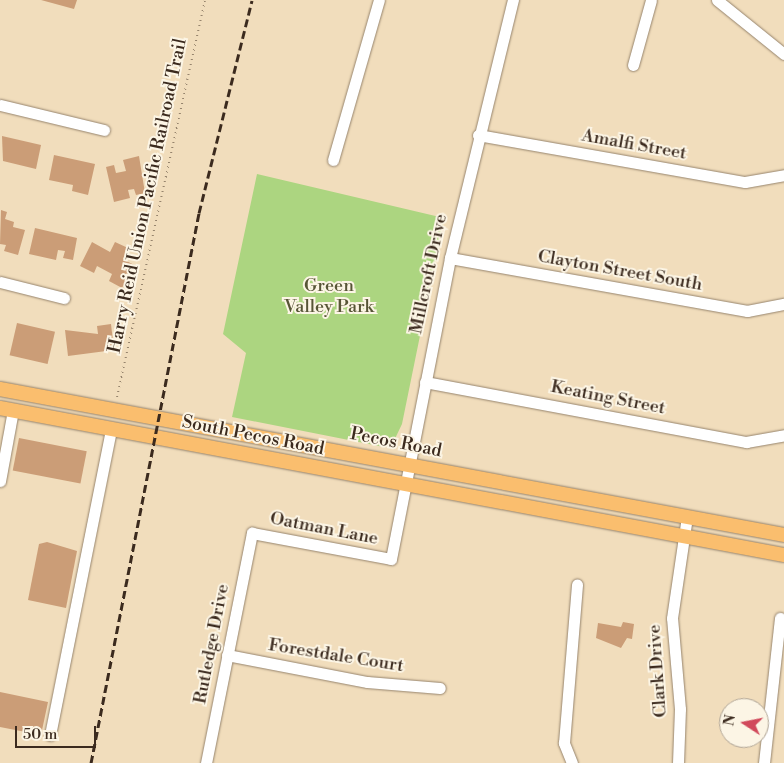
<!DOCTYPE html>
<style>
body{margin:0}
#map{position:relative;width:784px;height:763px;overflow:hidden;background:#f1ddbc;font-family:"Libre Bodoni",serif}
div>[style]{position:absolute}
.green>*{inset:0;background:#acd580}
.building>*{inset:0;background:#cb9d77;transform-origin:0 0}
.path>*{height:2px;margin-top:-1px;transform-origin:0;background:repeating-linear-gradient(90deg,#96846d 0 1px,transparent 0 5px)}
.roads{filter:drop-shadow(0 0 1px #96846d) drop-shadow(0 0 1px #96846d)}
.minor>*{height:11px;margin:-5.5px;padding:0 5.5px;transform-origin:5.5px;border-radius:5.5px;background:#fff}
.major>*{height:14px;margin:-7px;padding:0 7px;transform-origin:7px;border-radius:7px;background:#fabe6e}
.rail>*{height:3px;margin-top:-1.5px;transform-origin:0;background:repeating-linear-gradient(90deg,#3b2a1e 0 8px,transparent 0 12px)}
span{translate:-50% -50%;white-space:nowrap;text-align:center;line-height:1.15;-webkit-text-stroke:4px #fcf5e5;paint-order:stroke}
.street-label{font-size:18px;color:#3b2a1e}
.park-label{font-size:18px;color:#575536}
.north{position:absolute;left:719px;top:698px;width:50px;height:50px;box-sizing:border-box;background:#fcf5e5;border:1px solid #afa495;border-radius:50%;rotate:281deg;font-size:14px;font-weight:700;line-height:20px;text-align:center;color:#3b2a1e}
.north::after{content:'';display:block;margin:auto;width:18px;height:22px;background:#d1495b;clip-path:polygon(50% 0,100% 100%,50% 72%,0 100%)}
.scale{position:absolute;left:15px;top:726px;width:81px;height:22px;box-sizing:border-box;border:2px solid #3b2a1e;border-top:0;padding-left:6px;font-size:15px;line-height:18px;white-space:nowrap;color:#3b2a1e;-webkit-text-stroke:4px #fcf5e5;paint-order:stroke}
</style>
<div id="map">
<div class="green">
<div style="clip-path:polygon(257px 174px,444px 218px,402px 424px,392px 445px,384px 447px,232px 417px,246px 353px,223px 334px)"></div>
</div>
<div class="building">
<div style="clip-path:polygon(41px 0,77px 0,74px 9px)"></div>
<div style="clip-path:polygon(2px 136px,41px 145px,36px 169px,3px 161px)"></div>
<div style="clip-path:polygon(54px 155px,95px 164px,88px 195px,72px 191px,73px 185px,49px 180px)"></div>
<div style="clip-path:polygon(139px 156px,145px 193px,136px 195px,134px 189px,128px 190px,130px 198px,114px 202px,106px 167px,114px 165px,116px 173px,126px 171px,123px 160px)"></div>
<div style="clip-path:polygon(1px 210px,7px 212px,5px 219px,14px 222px,13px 227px,25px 230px,18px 255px,4px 251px,6px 245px,0 244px)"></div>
<div style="clip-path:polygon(35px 228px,77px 238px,73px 260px,63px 258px,65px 251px,58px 250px,56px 260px,29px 254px)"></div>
<div style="clip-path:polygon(92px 242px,110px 252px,115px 242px,128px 248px,123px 259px,134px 265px,122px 288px,109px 281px,112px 274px,97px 266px,94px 273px,80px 266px)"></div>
<div style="left:17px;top:323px;width:39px;height:33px;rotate:13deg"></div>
<div style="clip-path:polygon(111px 324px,114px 350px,68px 356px,65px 330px,98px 334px,97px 326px)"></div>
<div style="left:19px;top:438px;width:69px;height:33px;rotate:11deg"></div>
<div style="clip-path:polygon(47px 542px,77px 551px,66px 608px,28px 600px,39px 544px)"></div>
<div style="clip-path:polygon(623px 622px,634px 624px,632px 639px,627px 638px,621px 648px,596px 638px,598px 623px,621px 627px)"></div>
<div style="clip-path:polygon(0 692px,48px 702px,41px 735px,0 727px)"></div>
</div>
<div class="path">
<div style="left:117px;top:397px;width:407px;rotate:-77.5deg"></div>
</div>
<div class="roads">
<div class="minor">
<div style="left:717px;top:0;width:86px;rotate:38.9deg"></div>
<div style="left:633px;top:65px;width:67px;rotate:-74.5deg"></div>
<div style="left:0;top:105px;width:107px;rotate:13.5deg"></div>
<div style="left:478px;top:135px;width:271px;rotate:10deg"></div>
<div style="left:745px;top:182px;width:40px;rotate:-10deg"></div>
<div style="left:333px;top:160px;width:166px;rotate:-74deg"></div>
<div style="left:450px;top:258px;width:302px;rotate:10.1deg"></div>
<div style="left:747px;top:311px;width:38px;rotate:-11deg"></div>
<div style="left:0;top:282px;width:66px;rotate:14deg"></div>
<div style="left:425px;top:382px;width:327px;rotate:10.6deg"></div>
<div style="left:746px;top:442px;width:39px;rotate:-10deg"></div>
<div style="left:0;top:481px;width:72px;rotate:-79.6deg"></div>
<div style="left:227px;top:655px;width:143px;rotate:10.9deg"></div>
<div style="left:367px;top:682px;width:73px;rotate:4.7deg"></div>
<div style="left:50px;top:735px;width:312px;rotate:-78.7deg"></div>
<div style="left:206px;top:763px;width:235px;rotate:-78.7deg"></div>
<div style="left:252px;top:533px;width:141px;rotate:10.6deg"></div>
<div style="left:391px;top:559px;width:307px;rotate:-78.9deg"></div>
<div style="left:450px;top:258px;width:266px;rotate:-76.3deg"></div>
<div style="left:572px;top:763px;width:22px;rotate:-112deg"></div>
<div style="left:564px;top:743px;width:159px;rotate:-85.3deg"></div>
<div style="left:678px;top:763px;width:54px;rotate:-87.9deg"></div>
<div style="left:680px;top:709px;width:91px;rotate:-95deg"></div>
<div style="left:672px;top:618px;width:102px;rotate:-81.6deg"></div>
<div style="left:764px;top:763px;width:146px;rotate:-83.7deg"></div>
</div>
<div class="major">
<div style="left:0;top:389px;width:797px;rotate:10.55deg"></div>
<div style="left:0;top:408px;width:798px;rotate:10.62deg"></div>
</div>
</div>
<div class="rail">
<div style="left:91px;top:763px;width:561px;rotate:-78.89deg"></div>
<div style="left:199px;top:213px;width:219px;rotate:-76deg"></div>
</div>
<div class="street-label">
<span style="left:634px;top:145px;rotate:10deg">Amalfi Street</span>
<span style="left:148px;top:196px;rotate:-78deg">Harry Reid Union Pacific Railroad Trail</span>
<span style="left:620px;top:271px;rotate:10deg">Clayton Street South</span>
<span style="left:429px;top:274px;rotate:-78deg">Millcroft Drive</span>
<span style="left:608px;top:398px;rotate:11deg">Keating Street</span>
<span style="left:253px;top:436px;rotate:11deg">South Pecos Road</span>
<span style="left:396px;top:443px;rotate:11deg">Pecos Road</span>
<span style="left:324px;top:529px;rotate:11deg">Oatman Lane</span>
<span style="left:212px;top:644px;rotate:-79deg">Rutledge Drive</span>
<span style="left:336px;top:656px;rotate:9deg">Forestdale Court</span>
<span style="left:658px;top:671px;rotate:-94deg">Clark Drive</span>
</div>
<div class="park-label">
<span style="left:329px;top:297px">Green<br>Valley Park</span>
</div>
<div class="north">N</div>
<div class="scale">50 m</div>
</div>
